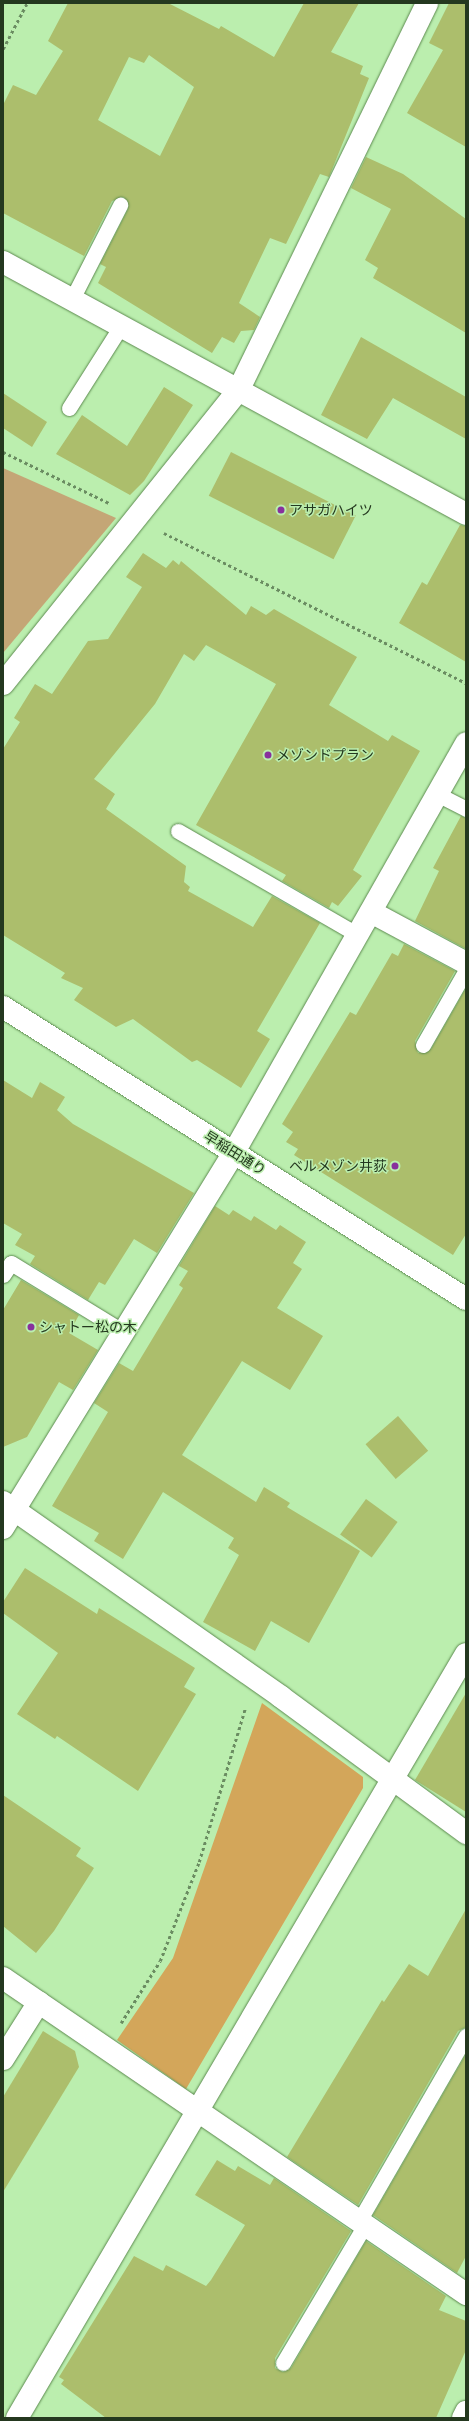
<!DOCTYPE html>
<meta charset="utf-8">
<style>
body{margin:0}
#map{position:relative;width:469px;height:2421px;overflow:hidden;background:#bbeeae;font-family:Commissioner,"Noto Sans JP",sans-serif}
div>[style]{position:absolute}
.green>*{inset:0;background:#c4a676}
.forest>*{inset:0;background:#d3a65a}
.building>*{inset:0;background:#acbe6c;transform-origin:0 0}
.path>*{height:2.5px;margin-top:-1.25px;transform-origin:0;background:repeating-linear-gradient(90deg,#6a8c61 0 3px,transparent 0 6px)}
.roads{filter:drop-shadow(0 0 1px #5c8a4f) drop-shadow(0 0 1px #5c8a4f)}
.lane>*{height:15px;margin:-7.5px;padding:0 7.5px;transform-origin:7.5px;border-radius:7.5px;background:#fff}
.street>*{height:22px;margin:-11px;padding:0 11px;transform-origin:11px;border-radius:11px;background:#fff}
.secondary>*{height:22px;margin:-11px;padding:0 11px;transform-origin:11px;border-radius:11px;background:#fff}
.dots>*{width:11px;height:11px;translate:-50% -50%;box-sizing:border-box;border:2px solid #bbeeae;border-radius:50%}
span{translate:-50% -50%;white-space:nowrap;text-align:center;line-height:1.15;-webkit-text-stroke:3px #bbeeae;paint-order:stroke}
.poi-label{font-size:14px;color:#24381f}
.left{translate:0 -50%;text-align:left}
.right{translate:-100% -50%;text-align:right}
.street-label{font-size:14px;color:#24381f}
.frame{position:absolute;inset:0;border:4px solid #24381f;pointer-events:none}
</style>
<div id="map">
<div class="green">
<div style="clip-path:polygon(3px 468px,116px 518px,3px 653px)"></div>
</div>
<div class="forest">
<div style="clip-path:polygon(262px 1703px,363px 1777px,363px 1788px,186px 2089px,117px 2040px,173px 1958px)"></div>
</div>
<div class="building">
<div style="clip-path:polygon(evenodd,68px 3px,168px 3px,219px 29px,221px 26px,274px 57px,304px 3px,359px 3px,331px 52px,363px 66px,360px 74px,369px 78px,329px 177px,320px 174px,286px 244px,270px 238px,239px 303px,260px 317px,254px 330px,241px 331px,234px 343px,222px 337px,212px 353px,98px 283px,106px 267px,100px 264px,128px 209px,124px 197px,112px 201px,84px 256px,3px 213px,3px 105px,13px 85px,36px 95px,63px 51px,48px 41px,68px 3px,149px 55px,194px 87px,160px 156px,98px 120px,129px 57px,144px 63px,149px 55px)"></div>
<div style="clip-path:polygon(449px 3px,466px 3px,466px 147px,407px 113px,443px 50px,429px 43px)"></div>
<div style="clip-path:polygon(366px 157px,403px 174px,466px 219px,466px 333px,373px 278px,378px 268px,365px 260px,391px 209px,351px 188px)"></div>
<div style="clip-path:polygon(361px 337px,466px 397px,466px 439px,393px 398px,367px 439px,321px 415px)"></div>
<div style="clip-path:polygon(164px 387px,193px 405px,144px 481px,130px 495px,56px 454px,82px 415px,127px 446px)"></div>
<div style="clip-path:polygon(3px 393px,47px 422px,32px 447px,3px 428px)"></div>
<div style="left:231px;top:452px;width:140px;height:49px;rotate:27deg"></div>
<div style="clip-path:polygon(460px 525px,466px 526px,466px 662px,399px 623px,422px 582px,427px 585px)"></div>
<div style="clip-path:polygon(143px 553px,166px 568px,173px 560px,179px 565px,181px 561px,246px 615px,251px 606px,266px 615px,274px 609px,357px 657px,329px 705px,388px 741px,392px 735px,420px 751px,353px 870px,362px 876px,338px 906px,332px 902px,329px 908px,282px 881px,286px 875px,196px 825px,276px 684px,206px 645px,194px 661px,184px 654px,155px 704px,94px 779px,115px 794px,106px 809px,186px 866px,184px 882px,190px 887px,188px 891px,253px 927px,272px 896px,320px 923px,257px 1031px,270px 1039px,241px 1088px,197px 1060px,192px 1062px,133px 1019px,116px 1027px,74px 1000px,83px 988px,61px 978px,65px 973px,3px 935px,3px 749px,20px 722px,14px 718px,35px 684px,52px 694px,88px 641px,108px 639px,142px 587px,126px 577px)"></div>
<div style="clip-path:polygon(461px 816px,466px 818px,466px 949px,415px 921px,439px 871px,433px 868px)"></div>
<div style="clip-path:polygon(404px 944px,455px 971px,415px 1041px,418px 1053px,431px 1049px,466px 988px,466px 1234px,453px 1255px,294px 1155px,298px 1149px,286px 1142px,293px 1132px,282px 1124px,350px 1012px,356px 1015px,392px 953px,398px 956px)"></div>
<div style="clip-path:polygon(3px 1080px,32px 1098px,40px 1082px,65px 1097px,57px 1110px,73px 1124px,194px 1193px,157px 1253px,134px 1239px,105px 1285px,99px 1282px,88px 1300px,30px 1264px,35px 1256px,15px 1245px,22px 1234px,3px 1223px)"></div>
<div style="clip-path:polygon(215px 1206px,229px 1215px,233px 1210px,251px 1221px,254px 1216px,276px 1230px,280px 1225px,306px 1242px,293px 1263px,302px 1269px,277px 1308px,323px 1336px,290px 1390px,242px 1361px,182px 1455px,256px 1502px,264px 1487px,290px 1503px,287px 1507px,360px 1551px,309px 1643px,271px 1621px,255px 1651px,203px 1622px,239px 1555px,228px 1548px,234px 1538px,163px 1492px,123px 1559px,94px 1541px,99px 1533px,52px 1506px,108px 1412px,94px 1403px,119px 1363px,133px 1371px,183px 1288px,179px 1285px,188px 1271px,179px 1266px)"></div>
<div style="clip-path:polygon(21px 1280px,79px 1315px,69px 1333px,98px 1350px,73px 1390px,59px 1382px,27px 1437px,3px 1447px,3px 1310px)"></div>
<div style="left:398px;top:1416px;width:46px;height:43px;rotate:49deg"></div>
<div style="left:366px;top:1499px;width:39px;height:44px;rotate:36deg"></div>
<div style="clip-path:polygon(25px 1568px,97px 1614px,99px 1608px,195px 1668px,184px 1687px,196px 1694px,138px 1791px,57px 1736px,55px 1739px,17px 1714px,58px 1653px,3px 1613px,3px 1602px)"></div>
<div style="clip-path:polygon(466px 1693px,466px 1812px,415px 1780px)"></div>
<div style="clip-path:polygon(3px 1795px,81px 1848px,76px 1856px,94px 1868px,54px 1931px,36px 1953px,3px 1926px)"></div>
<div style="clip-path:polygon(466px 1909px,466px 2027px,458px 2031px,358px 2205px,287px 2157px,382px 2000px,384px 2002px,409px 1964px,428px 1976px)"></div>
<div style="clip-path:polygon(43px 2031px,75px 2051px,79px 2067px,3px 2192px,3px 2097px)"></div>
<div style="clip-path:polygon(466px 2054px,466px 2256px,457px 2273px,373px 2215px)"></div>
<div style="clip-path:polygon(217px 2160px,235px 2171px,238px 2166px,270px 2185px,274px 2178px,351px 2231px,275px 2358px,275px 2368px,283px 2372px,291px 2368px,366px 2241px,446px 2296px,439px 2310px,466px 2321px,466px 2350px,436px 2418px,106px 2418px,61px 2384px,64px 2380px,59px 2377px,134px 2256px,163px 2271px,166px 2265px,206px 2286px,211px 2280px,245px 2225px,195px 2195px)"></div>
</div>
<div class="path">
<div style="left:3px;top:49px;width:52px;rotate:-62.4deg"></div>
<div style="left:3px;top:452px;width:118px;rotate:25.7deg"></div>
<div style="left:164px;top:533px;width:337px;rotate:26.4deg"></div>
<div style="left:121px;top:2023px;width:73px;rotate:-57.8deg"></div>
<div style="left:160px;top:1961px;width:106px;rotate:-68.5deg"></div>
<div style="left:199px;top:1862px;width:160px;rotate:-73.3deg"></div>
</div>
<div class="roads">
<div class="lane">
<div style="left:72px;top:299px;width:106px;rotate:-62.9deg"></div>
<div style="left:69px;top:408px;width:97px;rotate:-57.6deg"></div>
<div style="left:437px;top:794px;width:33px;rotate:27deg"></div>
<div style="left:178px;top:831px;width:208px;rotate:30deg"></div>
<div style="left:423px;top:1045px;width:86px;rotate:-60.2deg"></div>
<div style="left:3px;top:1275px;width:14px;rotate:-56deg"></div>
<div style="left:11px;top:1263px;width:130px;rotate:31.5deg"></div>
<div style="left:359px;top:2221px;width:214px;rotate:-60deg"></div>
<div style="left:283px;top:2363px;width:161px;rotate:-59.3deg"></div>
</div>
<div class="street">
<div style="left:3px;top:262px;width:527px;rotate:28.56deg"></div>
<div style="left:3px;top:684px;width:378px;rotate:-51.3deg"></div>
<div style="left:239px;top:389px;width:429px;rotate:-64deg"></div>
<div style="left:371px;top:912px;width:108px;rotate:28.2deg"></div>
<div style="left:3px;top:1502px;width:340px;rotate:35deg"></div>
<div style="left:281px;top:1697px;width:230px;rotate:36.3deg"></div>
<div style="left:3px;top:1528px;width:441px;rotate:-58.4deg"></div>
<div style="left:234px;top:1152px;width:470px;rotate:-60.4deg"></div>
<div style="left:3px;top:1978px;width:561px;rotate:34.31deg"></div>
<div style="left:3px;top:2059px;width:67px;rotate:-57.7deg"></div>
<div style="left:17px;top:2418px;width:886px;rotate:-59.56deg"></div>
</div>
<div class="secondary">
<div style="left:3px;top:1007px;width:547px;rotate:32.24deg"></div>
<div style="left:463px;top:2418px;width:7px;rotate:-63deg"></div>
</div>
</div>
<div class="dots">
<div style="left:281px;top:510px;background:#88309d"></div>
<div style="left:268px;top:755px;background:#88309d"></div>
<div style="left:395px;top:1166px;background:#88309d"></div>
<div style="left:31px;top:1327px;background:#88309d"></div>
</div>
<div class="poi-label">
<span class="left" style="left:289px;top:510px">アサガハイツ</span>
<span class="left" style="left:276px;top:755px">メゾンドプラン</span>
<span class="right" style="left:387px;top:1166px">ベルメゾン井荻</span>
<span class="left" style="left:39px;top:1327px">シャトー松の木</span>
</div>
<div class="street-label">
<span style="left:235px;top:1153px;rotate:32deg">早稲田通り</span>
</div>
<div class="frame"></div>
</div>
